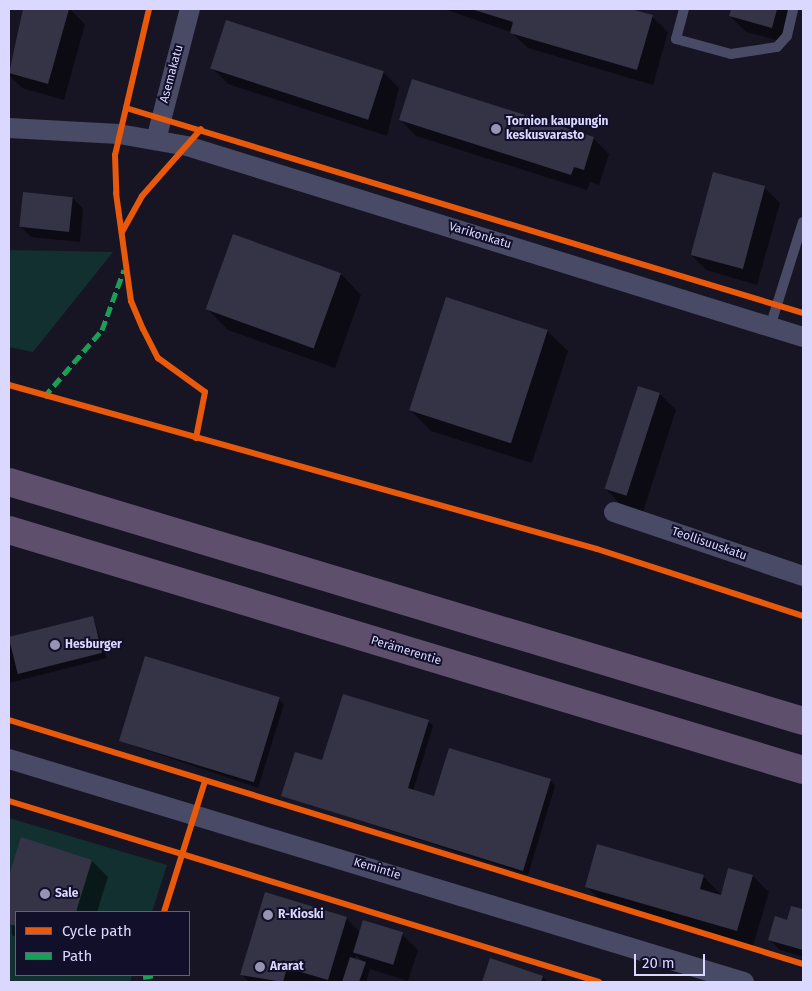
<!DOCTYPE html>
<meta charset="utf-8">
<style>
body{margin:0}
#map{position:relative;width:812px;height:991px;overflow:hidden;background:#171524;font-family:"Fira Sans",sans-serif}
div>[style]{position:absolute}
.green>*{inset:0;background:#12302f}
.shadow>*{inset:0;background:#0007}
.building>*{inset:0;background:#353346;transform-origin:0 0}
.service>*{height:10px;margin:-5px;padding:0 5px;transform-origin:5px;border-radius:5px;background:#494a65}
.minor>*{height:20px;margin:-10px;padding:0 10px;transform-origin:10px;border-radius:10px;background:#494a65}
.trunk>*{height:28px;margin:-14px;padding:0 14px;transform-origin:14px;border-radius:14px;background:#5e506d}
.quiet>*{height:5px;margin-top:-2.5px;transform-origin:0;background:repeating-linear-gradient(90deg,#1a9f57 0 10px,transparent 0 15px)}
.cycleway>*{height:6px;margin:-3px;padding:0 3px;transform-origin:3px;border-radius:3px;background:#e8590c}
.dots>*{width:14px;height:14px;translate:-50% -50%;box-sizing:border-box;border:2px solid #120f2a;border-radius:50%}
span{translate:-50% -50%;white-space:nowrap;text-align:center;line-height:1.15;-webkit-text-stroke:4px #120f2a;paint-order:stroke}
.street-label{font-size:12px;color:#dad8ff}
.poi-label{font-size:12px;color:#dad8ff;font-weight:700}
.left{translate:0 -50%;text-align:left}
.frame{position:absolute;inset:0;border:10px solid #dad8ff;pointer-events:none}
.legend{position:absolute;left:15px;top:911px;width:175px;height:65px;box-sizing:border-box;background:#120f2a;border:1px solid #625f7f;margin:0;padding:6px 9px;list-style:none;font-size:15px;color:#dad8ff}
.legend li{display:flex;align-items:center;gap:10px;height:25px}
.legend b{width:25px;border:1px solid #625f7f}
.scale{position:absolute;left:634px;top:954px;width:71px;height:22px;box-sizing:border-box;border:2px solid #dad8ff;border-top:0;padding-left:6px;font-size:15px;line-height:18px;white-space:nowrap;color:#dad8ff;-webkit-text-stroke:4px #120f2a;paint-order:stroke}
</style>
<div id="map">
<div class="green">
<div style="clip-path:polygon(9px 250px,113px 252px,33px 352px,9px 347px)"></div>
<div style="clip-path:polygon(9px 818px,167px 865px,152px 912px,16px 912px,16px 975px,132px 975px,130px 982px,9px 982px)"></div>
</div>
<div class="shadow">
<div style="clip-path:polygon(24px 9px,70px 9px,85px 24px,64px 100px,22px 88px,9px 75px)"></div>
<div style="clip-path:polygon(444px 9px,626px 9px,652px 16px,668px 32px,653px 85px,528px 48px,511px 32px)"></div>
<div style="clip-path:polygon(732px 9px,797px 9px,788px 43px,746px 32px,730px 16px)"></div>
<div style="clip-path:polygon(212px 68px,383px 72px,399px 88px,387px 136px,228px 84px)"></div>
<div style="clip-path:polygon(400px 120px,593px 138px,609px 154px,599px 185px,590px 182px,587px 190px,416px 136px)"></div>
<div style="clip-path:polygon(764px 187px,780px 203px,757px 285px,706px 270px,690px 254px)"></div>
<div style="clip-path:polygon(73px 198px,83px 209px,80px 242px,31px 237px,20px 226px)"></div>
<div style="clip-path:polygon(234px 235px,341px 274px,361px 295px,335px 368px,228px 330px,207px 309px)"></div>
<div style="clip-path:polygon(547px 331px,568px 351px,532px 463px,431px 431px,410px 410px)"></div>
<div style="clip-path:polygon(639px 388px,660px 394px,676px 410px,643px 512px,621px 505px,606px 489px)"></div>
<div style="clip-path:polygon(93px 617px,107px 658px,9px 683px,9px 638px)"></div>
<div style="clip-path:polygon(279px 699px,284px 704px,258px 788px,120px 741px)"></div>
<div style="clip-path:polygon(428px 721px,433px 726px,413px 791px,435px 797px,550px 780px,555px 786px,528px 875px,283px 796px,323px 762px)"></div>
<div style="clip-path:polygon(22px 839px,92px 861px,108px 877px,97px 912px,16px 912px,16px 937px,12px 935px,9px 880px)"></div>
<div style="clip-path:polygon(703px 876px,722px 896px,753px 876px,769px 892px,753px 946px,602px 902px,586px 886px)"></div>
<div style="clip-path:polygon(792px 907px,803px 910px,803px 957px,780px 950px,769px 939px,788px 921px)"></div>
<div style="clip-path:polygon(evenodd,346px 918px,361px 933px,402px 934px,418px 950px,408px 981px,370px 969px,366px 982px,249px 982px,241px 974px,346px 918px,356px 955px,365px 963px,355px 960px,356px 955px)"></div>
<div style="clip-path:polygon(491px 960px,543px 977px,548px 982px,484px 982px)"></div>
</div>
<div class="building">
<div style="clip-path:polygon(23px 9px,69px 9px,48px 84px,9px 73px)"></div>
<div style="clip-path:polygon(471px 9px,630px 9px,653px 15px,637px 70px,510px 33px,513px 22px)"></div>
<div style="clip-path:polygon(731px 9px,777px 9px,772px 28px,729px 16px)"></div>
<div style="left:226px;top:20px;width:166px;height:51px;rotate:18deg"></div>
<div style="clip-path:polygon(412px 79px,594px 137px,584px 170px,574px 167px,571px 175px,399px 120px)"></div>
<div style="left:713px;top:172px;width:54px;height:86px;rotate:15deg"></div>
<div style="left:23px;top:192px;width:50px;height:35px;rotate:6deg"></div>
<div style="left:233px;top:234px;width:115px;height:80px;rotate:20deg"></div>
<div style="left:446px;top:297px;width:107px;height:119px;rotate:18deg"></div>
<div style="left:638px;top:386px;width:23px;height:108px;rotate:18deg"></div>
<div style="left:93px;top:616px;width:38px;height:87px;rotate:76deg"></div>
<div style="left:145px;top:656px;width:141px;height:89px;rotate:17deg"></div>
<div style="clip-path:polygon(343px 694px,429px 720px,408px 788px,434px 796px,449px 748px,551px 779px,523px 871px,281px 796px,295px 752px,322px 760px)"></div>
<div style="clip-path:polygon(21px 837px,92px 860px,76px 912px,16px 912px,16px 926px,9px 924px,9px 876px)"></div>
<div style="clip-path:polygon(597px 844px,704px 875px,700px 889px,721px 895px,728px 868px,753px 875px,737px 931px,585px 887px)"></div>
<div style="clip-path:polygon(265px 892px,347px 917px,328px 980px,287px 968px,283px 982px,240px 975px)"></div>
<div style="clip-path:polygon(791px 906px,803px 909px,803px 950px,768px 940px,775px 916px,787px 920px)"></div>
<div style="left:363px;top:920px;width:42px;height:34px;rotate:17deg"></div>
<div style="clip-path:polygon(350px 957px,366px 962px,359px 982px,342px 982px)"></div>
<div style="clip-path:polygon(490px 958px,543px 976px,541px 982px,482px 982px)"></div>
</div>
<div class="service">
<div style="left:684px;top:9px;width:31px;rotate:105deg"></div>
<div style="left:676px;top:39px;width:57px;rotate:15.3deg"></div>
<div style="left:731px;top:54px;width:47px;rotate:-8.7deg"></div>
<div style="left:777px;top:47px;width:15px;rotate:-48deg"></div>
<div style="left:787px;top:36px;width:28px;rotate:-77deg"></div>
<div style="left:770px;top:327px;width:110px;rotate:-72.6deg"></div>
</div>
<div class="minor">
<div style="left:9px;top:128px;width:110px;rotate:3.1deg"></div>
<div style="left:119px;top:134px;width:69px;rotate:10deg"></div>
<div style="left:187px;top:146px;width:645px;rotate:17.23deg"></div>
<div style="left:156px;top:140px;width:135px;rotate:-75.5deg"></div>
<div style="left:614px;top:512px;width:200px;rotate:18.7deg"></div>
<div style="left:9px;top:759px;width:768px;rotate:16.88deg"></div>
</div>
<div class="trunk">
<div style="left:9px;top:482px;width:829px;rotate:16.75deg"></div>
<div style="left:9px;top:530px;width:829px;rotate:16.82deg"></div>
</div>
<div class="quiet">
<div style="left:44px;top:397px;width:89px;rotate:-49.1deg"></div>
<div style="left:102px;top:330px;width:64px;rotate:-69.9deg"></div>
<div style="left:143px;top:977px;width:12px;rotate:-9deg"></div>
</div>
<div class="cycleway">
<div style="left:149px;top:9px;width:150px;rotate:103.1deg"></div>
<div style="left:115px;top:155px;width:38px;rotate:88deg"></div>
<div style="left:116px;top:193px;width:109px;rotate:82.1deg"></div>
<div style="left:131px;top:301px;width:30px;rotate:67deg"></div>
<div style="left:143px;top:329px;width:33px;rotate:63deg"></div>
<div style="left:158px;top:358px;width:58px;rotate:35.9deg"></div>
<div style="left:205px;top:392px;width:47px;rotate:101.1deg"></div>
<div style="left:126px;top:108px;width:707px;rotate:16.85deg"></div>
<div style="left:122px;top:232px;width:41px;rotate:-60.9deg"></div>
<div style="left:142px;top:196px;width:89px;rotate:-48.6deg"></div>
<div style="left:9px;top:385px;width:610px;rotate:15.58deg"></div>
<div style="left:597px;top:549px;width:217px;rotate:18deg"></div>
<div style="left:9px;top:720px;width:831px;rotate:17.08deg"></div>
<div style="left:9px;top:801px;width:617px;rotate:17.05deg"></div>
<div style="left:164px;top:912px;width:137px;rotate:-72.6deg"></div>
</div>
<div class="dots">
<div style="left:496px;top:129px;background:#9694b2"></div>
<div style="left:55px;top:645px;background:#9694b2"></div>
<div style="left:45px;top:894px;background:#9694b2"></div>
<div style="left:268px;top:915px;background:#9694b2"></div>
<div style="left:260px;top:967px;background:#9694b2"></div>
</div>
<div class="street-label">
<span style="left:172px;top:74px;rotate:-75deg">Asemakatu</span>
<span style="left:480px;top:236px;rotate:17deg">Varikonkatu</span>
<span style="left:709px;top:544px;rotate:19deg">Teollisuuskatu</span>
<span style="left:406px;top:651px;rotate:17deg">Perämerentie</span>
<span style="left:377px;top:869px;rotate:17deg">Kemintie</span>
</div>
<div class="poi-label">
<span class="left" style="left:506px;top:129px">Tornion kaupungin<br>keskusvarasto</span>
<span class="left" style="left:65px;top:645px">Hesburger</span>
<span class="left" style="left:55px;top:894px">Sale</span>
<span class="left" style="left:278px;top:915px">R-Kioski</span>
<span class="left" style="left:270px;top:967px">Ararat</span>
</div>
<div class="frame"></div>
<ul class="legend">
<li><b style="height:6px;background:#e8590c"></b>Cycle path</li>
<li><b style="height:6px;background:#1a9f57"></b>Path</li>
</ul>
<div class="scale">20 m</div>
</div>
